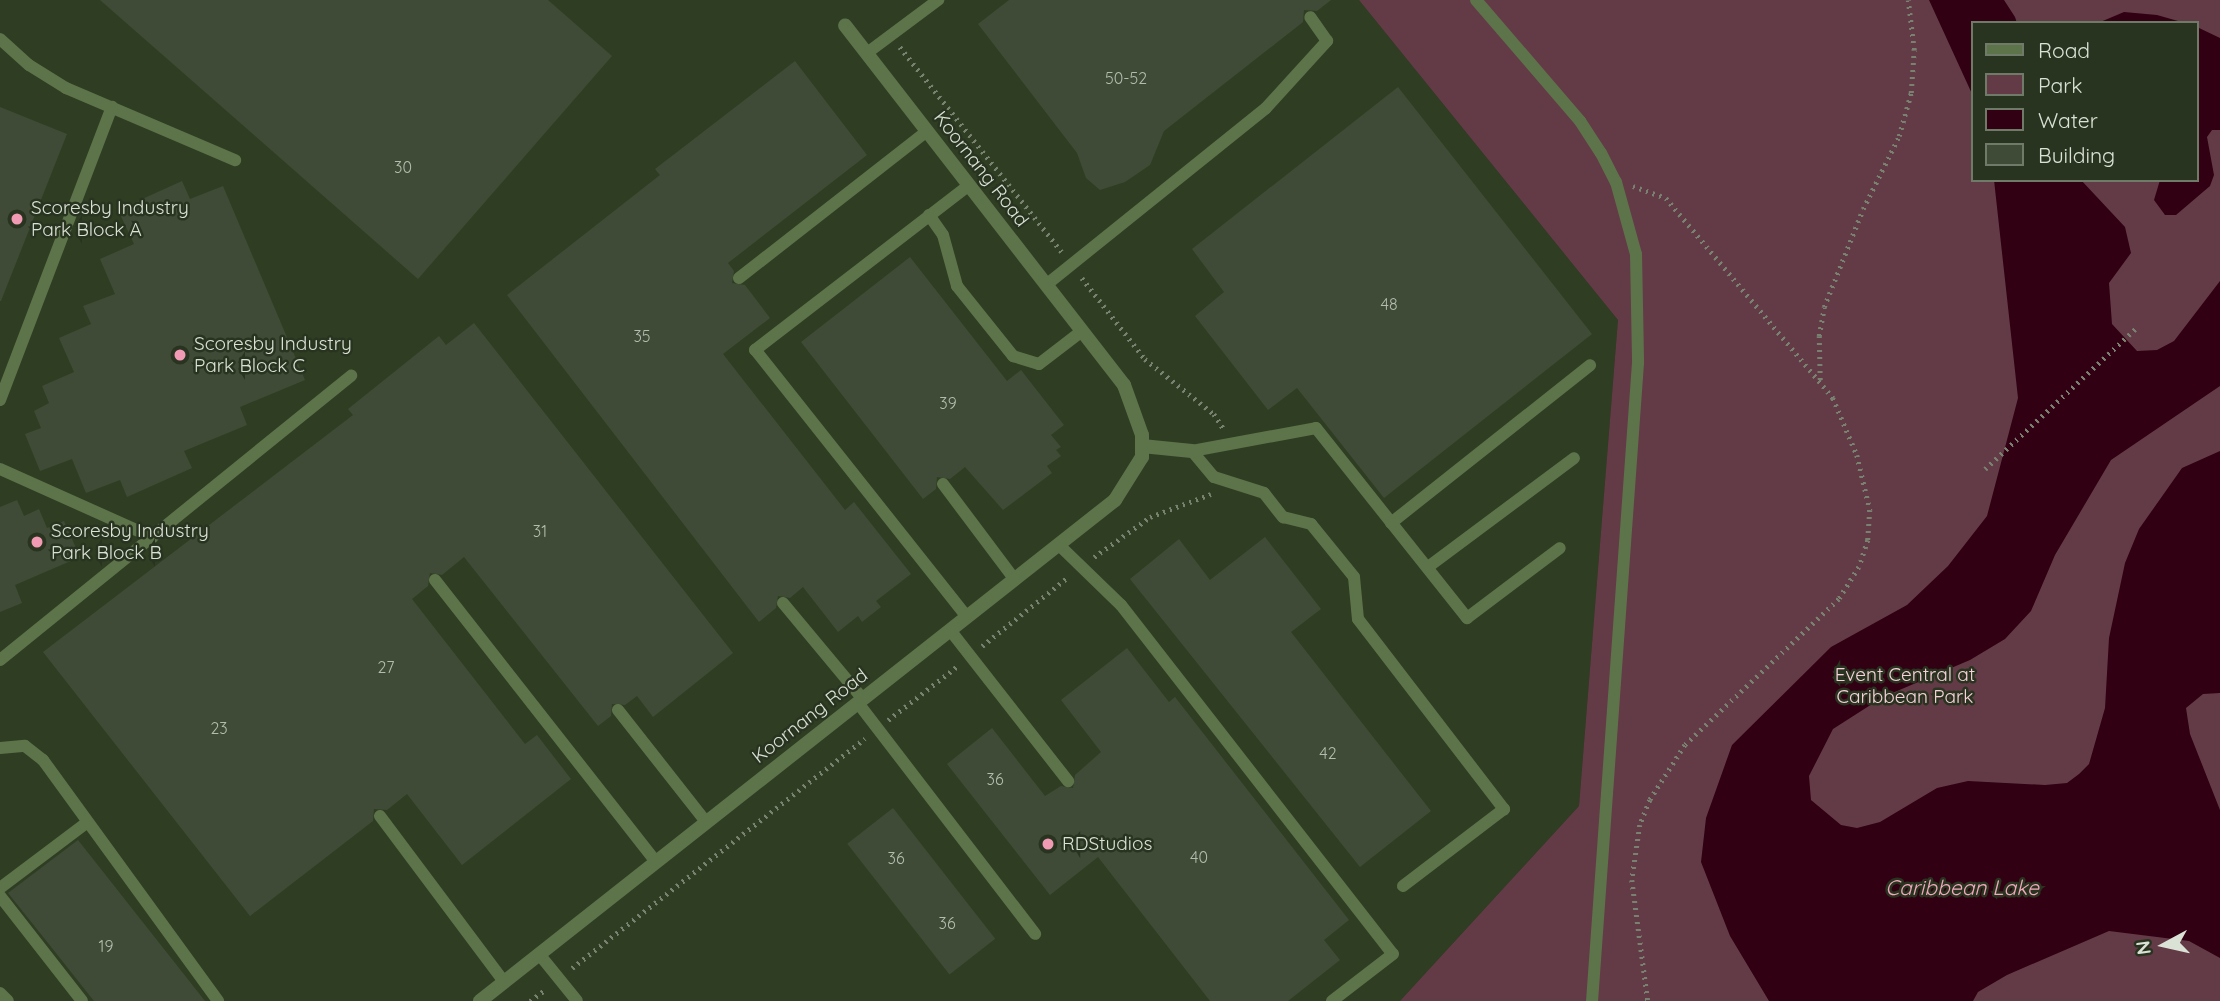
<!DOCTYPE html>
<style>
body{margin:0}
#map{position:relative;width:2220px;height:1001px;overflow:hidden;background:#293420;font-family:Quicksand,sans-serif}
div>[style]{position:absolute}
.built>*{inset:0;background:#2f3e23}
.green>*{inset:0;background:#633b46}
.water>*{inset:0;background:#310013}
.building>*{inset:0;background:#3f4b36;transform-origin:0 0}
.path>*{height:4.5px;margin-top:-2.25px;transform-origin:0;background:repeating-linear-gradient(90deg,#798271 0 2px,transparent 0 7px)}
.service>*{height:12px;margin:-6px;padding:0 6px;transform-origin:6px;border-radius:6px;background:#5d744b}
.minor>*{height:14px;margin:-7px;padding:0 7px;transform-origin:7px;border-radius:7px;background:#5d744b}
.dots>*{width:19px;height:19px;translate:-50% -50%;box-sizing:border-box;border:4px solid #293420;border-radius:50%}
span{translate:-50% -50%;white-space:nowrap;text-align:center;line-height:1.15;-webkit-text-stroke:5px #293420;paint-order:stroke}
.number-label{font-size:16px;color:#b3bcad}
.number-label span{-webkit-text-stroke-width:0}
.street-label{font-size:19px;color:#dae2d5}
.poi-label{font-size:19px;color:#dae2d5}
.left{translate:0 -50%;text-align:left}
.park-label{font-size:19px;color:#f9d1db}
.water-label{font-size:21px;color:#f4a8bd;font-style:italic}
.legend{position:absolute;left:1971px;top:21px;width:228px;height:161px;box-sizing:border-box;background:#293420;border:2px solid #707a68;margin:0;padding:9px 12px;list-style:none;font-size:21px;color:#dae2d5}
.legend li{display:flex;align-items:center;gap:14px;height:35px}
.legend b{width:35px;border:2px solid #707a68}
.north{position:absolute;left:2129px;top:910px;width:70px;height:70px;-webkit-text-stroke:5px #293420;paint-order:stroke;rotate:262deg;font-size:19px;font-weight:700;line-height:28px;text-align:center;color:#dae2d5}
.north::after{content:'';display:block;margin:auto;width:24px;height:32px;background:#dae2d5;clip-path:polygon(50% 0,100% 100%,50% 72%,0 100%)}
</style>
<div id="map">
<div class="built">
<div style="clip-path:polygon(0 0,1359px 0,1618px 320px,1579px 806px,1400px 1001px,0 1001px)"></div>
</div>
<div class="green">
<div style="clip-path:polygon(evenodd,1359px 0,2220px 0,2220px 1001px,1400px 1001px,1579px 806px,1618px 320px,1359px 0,1973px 23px,2197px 23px,2197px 180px,1973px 180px,1973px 23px)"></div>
</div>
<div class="water">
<div style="clip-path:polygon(1929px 0,2004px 0,2015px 17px,2017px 23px,1973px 23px,1973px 96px)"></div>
<div style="clip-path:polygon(2124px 12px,2157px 15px,2185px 23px,2098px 23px)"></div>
<div style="clip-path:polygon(2197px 27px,2220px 38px,2220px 130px,2212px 130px,2207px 137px,2214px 175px,2210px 186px,2176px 215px,2165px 215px,2154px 200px,2160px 180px,2197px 180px)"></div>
<div style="clip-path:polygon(1994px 180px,2081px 180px,2125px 227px,2131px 253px,2109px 283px,2112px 324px,2137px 351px,2157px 350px,2174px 341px,2220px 281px,2220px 386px,2111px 460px,2055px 555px,2031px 611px,2005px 639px,1970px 660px,1883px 697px,1833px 729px,1809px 776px,1811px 800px,1841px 825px,1857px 828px,1880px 822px,1937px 788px,1968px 781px,2045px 785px,2067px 783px,2079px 774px,2089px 764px,2105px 708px,2109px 638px,2125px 563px,2139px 529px,2182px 468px,2220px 451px,2220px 693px,2203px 694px,2186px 708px,2190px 734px,2220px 810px,2220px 958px,2189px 941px,2109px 931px,2007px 975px,1978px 992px,1973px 1001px,1769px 1001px,1730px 936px,1701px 862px,1706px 818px,1732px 745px,1831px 647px,1907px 605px,1948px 566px,1987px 516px,2018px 398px)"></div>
</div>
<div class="building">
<div style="clip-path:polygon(100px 0,548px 0,612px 56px,418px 279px)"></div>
<div style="clip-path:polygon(1009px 0,1331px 0,1317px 11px,1304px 10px,1303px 22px,1164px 131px,1150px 165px,1125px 182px,1100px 190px,1086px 178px,1077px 153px,978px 24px)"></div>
<div style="clip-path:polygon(795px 61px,867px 155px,728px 263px,734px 271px,732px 283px,745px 285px,770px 318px,723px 354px,845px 510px,854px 502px,911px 574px,876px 601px,881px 607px,862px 622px,858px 616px,838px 632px,803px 587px,790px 598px,778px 596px,776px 608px,759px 622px,507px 295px,660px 175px,655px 169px)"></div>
<div style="clip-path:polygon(1398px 87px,1592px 334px,1384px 498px,1297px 388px,1268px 410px,1195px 316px,1224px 292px,1192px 249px)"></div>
<div style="clip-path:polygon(0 107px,67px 134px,1px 301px,0 301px)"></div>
<div style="clip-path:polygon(182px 181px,190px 199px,223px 186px,305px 380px,240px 407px,247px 425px,184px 451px,192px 468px,127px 497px,120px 480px,86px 493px,72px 459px,40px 471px,25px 434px,41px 428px,34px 411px,49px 403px,42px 386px,74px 372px,59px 338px,91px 324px,83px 306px,115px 294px,100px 259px,134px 244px,118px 210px)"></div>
<div style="clip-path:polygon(910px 257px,1007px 381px,1021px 370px,1064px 425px,1051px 435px,1061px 447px,1056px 450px,1061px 456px,1047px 466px,1052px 473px,1003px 510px,965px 467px,950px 479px,937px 477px,936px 489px,923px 499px,801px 342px)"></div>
<div style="clip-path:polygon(474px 323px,733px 653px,653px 717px,637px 696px,625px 705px,612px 704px,611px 716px,598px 726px,464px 557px,442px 575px,430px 573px,428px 586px,412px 599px,525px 744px,537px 735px,571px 779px,462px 865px,407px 794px,387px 810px,374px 809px,373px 821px,250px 916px,43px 652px,353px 415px,348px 409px,439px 336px,446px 345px)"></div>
<div style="clip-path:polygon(17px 500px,24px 516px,39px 509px,47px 528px,64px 521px,80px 557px,15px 585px,22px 603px,0 612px,0 507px)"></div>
<div style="clip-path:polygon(1265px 537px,1321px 609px,1291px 632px,1431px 811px,1360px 867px,1130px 579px,1179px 539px,1210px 580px)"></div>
<div style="clip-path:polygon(1127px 648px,1169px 702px,1175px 697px,1349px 920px,1324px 940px,1340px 960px,1288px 1001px,1210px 1001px,1098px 857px,1050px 895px,947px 764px,992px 728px,1045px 796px,1061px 786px,1073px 788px,1075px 775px,1101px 752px,1061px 700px)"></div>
<div style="left:893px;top:808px;width:166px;height:58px;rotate:52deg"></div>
<div style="clip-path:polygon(78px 840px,205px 1001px,94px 1001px,48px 943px,8px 893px)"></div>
</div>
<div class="path">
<div style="left:900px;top:47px;width:261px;rotate:51.7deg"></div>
<div style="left:1633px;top:186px;width:35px;rotate:20deg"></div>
<div style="left:1666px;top:198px;width:261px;rotate:50.1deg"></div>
<div style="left:1833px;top:398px;width:62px;rotate:67.2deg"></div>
<div style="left:1857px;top:455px;width:57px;rotate:76.7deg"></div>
<div style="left:1870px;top:510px;width:30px;rotate:94deg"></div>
<div style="left:1868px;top:540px;width:28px;rotate:108deg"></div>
<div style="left:1859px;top:567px;width:38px;rotate:122deg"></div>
<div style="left:1839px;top:599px;width:212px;rotate:136.5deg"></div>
<div style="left:1685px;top:745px;width:65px;rotate:122.5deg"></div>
<div style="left:1650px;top:800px;width:27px;rotate:112deg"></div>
<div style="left:1640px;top:825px;width:56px;rotate:98.3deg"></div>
<div style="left:1632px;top:880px;width:122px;rotate:82.5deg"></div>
<div style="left:1082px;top:278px;width:103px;rotate:52.1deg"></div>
<div style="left:1145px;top:359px;width:88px;rotate:38.6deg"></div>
<div style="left:1214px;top:414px;width:20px;rotate:57deg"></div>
<div style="left:1820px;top:380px;width:44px;rotate:-91.3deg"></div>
<div style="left:1819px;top:336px;width:29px;rotate:-80deg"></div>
<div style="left:1824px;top:307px;width:105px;rotate:-68.3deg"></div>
<div style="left:1863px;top:209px;width:81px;rotate:-63.7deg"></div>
<div style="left:1899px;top:136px;width:45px;rotate:-74.4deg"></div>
<div style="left:1911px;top:93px;width:43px;rotate:-86deg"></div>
<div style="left:1914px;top:50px;width:50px;rotate:-96.8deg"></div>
<div style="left:1985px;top:469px;width:207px;rotate:-43deg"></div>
<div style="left:1094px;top:557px;width:69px;rotate:-35.5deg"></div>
<div style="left:1150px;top:517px;width:65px;rotate:-20.7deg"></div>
<div style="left:982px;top:646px;width:110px;rotate:-38.7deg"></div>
<div style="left:888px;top:720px;width:90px;rotate:-37.8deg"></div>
<div style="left:572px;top:968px;width:372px;rotate:-38.1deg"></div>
<div style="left:530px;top:1001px;width:20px;rotate:-37deg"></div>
</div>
<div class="service">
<div style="left:1476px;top:0;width:160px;rotate:49.3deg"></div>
<div style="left:1580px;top:121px;width:38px;rotate:57deg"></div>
<div style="left:1601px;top:153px;width:33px;rotate:63deg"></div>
<div style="left:1616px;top:182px;width:75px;rotate:74.5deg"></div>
<div style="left:1636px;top:254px;width:109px;rotate:88.9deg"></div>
<div style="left:1638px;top:363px;width:640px;rotate:94.12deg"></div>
<div style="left:0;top:39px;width:39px;rotate:42deg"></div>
<div style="left:29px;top:65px;width:44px;rotate:31.9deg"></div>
<div style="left:66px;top:88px;width:184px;rotate:23.1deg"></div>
<div style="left:867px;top:53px;width:89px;rotate:-36.7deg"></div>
<div style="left:929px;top:215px;width:24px;rotate:55deg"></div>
<div style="left:943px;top:235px;width:53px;rotate:74.6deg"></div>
<div style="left:957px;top:286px;width:90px;rotate:51.3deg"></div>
<div style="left:1013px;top:356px;width:27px;rotate:17deg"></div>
<div style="left:1039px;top:364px;width:54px;rotate:-37.5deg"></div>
<div style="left:739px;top:278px;width:239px;rotate:-38deg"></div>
<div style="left:1046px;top:285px;width:282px;rotate:-38.8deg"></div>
<div style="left:1266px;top:108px;width:91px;rotate:-47.7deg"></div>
<div style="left:1327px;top:41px;width:29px;rotate:-125deg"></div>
<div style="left:0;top:400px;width:314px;rotate:-69.1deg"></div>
<div style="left:1192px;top:451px;width:34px;rotate:50deg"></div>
<div style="left:1214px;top:477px;width:52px;rotate:17.7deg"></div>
<div style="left:1264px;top:493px;width:31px;rotate:52deg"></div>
<div style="left:1283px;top:517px;width:29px;rotate:14deg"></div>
<div style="left:1311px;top:524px;width:68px;rotate:50.9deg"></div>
<div style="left:1354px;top:577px;width:42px;rotate:84.6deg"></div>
<div style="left:1358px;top:619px;width:240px;rotate:52.5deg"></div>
<div style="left:1504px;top:809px;width:127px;rotate:142.7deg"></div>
<div style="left:1192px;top:451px;width:126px;rotate:-10.5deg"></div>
<div style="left:1316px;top:428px;width:243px;rotate:51.5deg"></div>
<div style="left:1467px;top:618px;width:116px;rotate:-37deg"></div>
<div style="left:0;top:469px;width:167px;rotate:24.1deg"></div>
<div style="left:943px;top:484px;width:120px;rotate:53.1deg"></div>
<div style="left:1391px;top:523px;width:254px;rotate:-38.4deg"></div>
<div style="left:1059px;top:545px;width:86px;rotate:44.1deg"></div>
<div style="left:1121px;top:605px;width:442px;rotate:52.1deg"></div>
<div style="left:1393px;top:954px;width:77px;rotate:142.4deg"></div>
<div style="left:1428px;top:567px;width:182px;rotate:-36.7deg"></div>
<div style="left:435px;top:580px;width:358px;rotate:51.9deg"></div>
<div style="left:783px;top:603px;width:125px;rotate:50.2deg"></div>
<div style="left:967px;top:617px;width:341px;rotate:-128.4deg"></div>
<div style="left:755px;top:350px;width:270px;rotate:-37.6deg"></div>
<div style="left:950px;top:630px;width:192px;rotate:52deg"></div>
<div style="left:0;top:660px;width:452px;rotate:-39deg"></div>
<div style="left:858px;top:703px;width:291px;rotate:52.5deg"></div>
<div style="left:618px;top:710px;width:142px;rotate:51.8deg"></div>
<div style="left:0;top:748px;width:25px;rotate:-5deg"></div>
<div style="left:25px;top:746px;width:23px;rotate:38deg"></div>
<div style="left:43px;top:760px;width:298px;rotate:54deg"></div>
<div style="left:380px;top:816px;width:207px;rotate:53.2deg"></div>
<div style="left:0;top:888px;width:106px;rotate:-37deg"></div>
<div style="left:0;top:896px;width:133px;rotate:52deg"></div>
<div style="left:539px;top:954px;width:60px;rotate:51deg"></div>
<div style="left:0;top:993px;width:11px;rotate:45deg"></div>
</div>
<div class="minor">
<div style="left:1142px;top:446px;width:50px;rotate:5.7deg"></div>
<div style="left:480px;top:1001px;width:809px;rotate:-38.27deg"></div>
<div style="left:1115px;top:500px;width:51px;rotate:-57.9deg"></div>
<div style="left:1142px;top:457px;width:22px;rotate:-90deg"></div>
<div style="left:1142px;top:435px;width:53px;rotate:-109.8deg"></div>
<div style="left:1124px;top:385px;width:455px;rotate:-127.8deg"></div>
</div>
<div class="dots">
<div style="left:17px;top:219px;background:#f19ab3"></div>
<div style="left:180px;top:355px;background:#f19ab3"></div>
<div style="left:37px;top:542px;background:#f19ab3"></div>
<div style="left:1048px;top:844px;background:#f19ab3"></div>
</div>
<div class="number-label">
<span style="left:1126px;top:78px">50-52</span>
<span style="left:403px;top:167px">30</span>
<span style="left:1389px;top:304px">48</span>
<span style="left:642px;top:336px">35</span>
<span style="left:948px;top:403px">39</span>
<span style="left:540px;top:531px">31</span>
<span style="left:386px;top:667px">27</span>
<span style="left:219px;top:728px">23</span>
<span style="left:1328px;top:753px">42</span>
<span style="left:995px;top:779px">36</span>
<span style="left:1199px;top:857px">40</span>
<span style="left:896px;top:858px">36</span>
<span style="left:947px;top:923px">36</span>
<span style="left:106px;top:946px">19</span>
</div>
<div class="street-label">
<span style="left:981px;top:169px;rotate:52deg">Koornang Road</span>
<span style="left:810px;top:716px;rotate:-38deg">Koornang Road</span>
</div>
<div class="poi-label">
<span class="left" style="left:31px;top:219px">Scoresby Industry<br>Park Block A</span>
<span class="left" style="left:194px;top:355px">Scoresby Industry<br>Park Block C</span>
<span class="left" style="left:51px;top:542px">Scoresby Industry<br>Park Block B</span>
<span class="left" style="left:1062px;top:844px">RDStudios</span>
</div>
<div class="park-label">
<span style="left:1905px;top:686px">Event Central at<br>Caribbean Park</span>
</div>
<div class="water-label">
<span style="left:1962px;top:887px">Caribbean Lake</span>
</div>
<ul class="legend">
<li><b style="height:9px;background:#5d744b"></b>Road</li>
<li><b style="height:19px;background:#633b46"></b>Park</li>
<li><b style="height:19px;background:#310013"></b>Water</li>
<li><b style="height:19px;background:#3f4b36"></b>Building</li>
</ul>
<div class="north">N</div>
</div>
